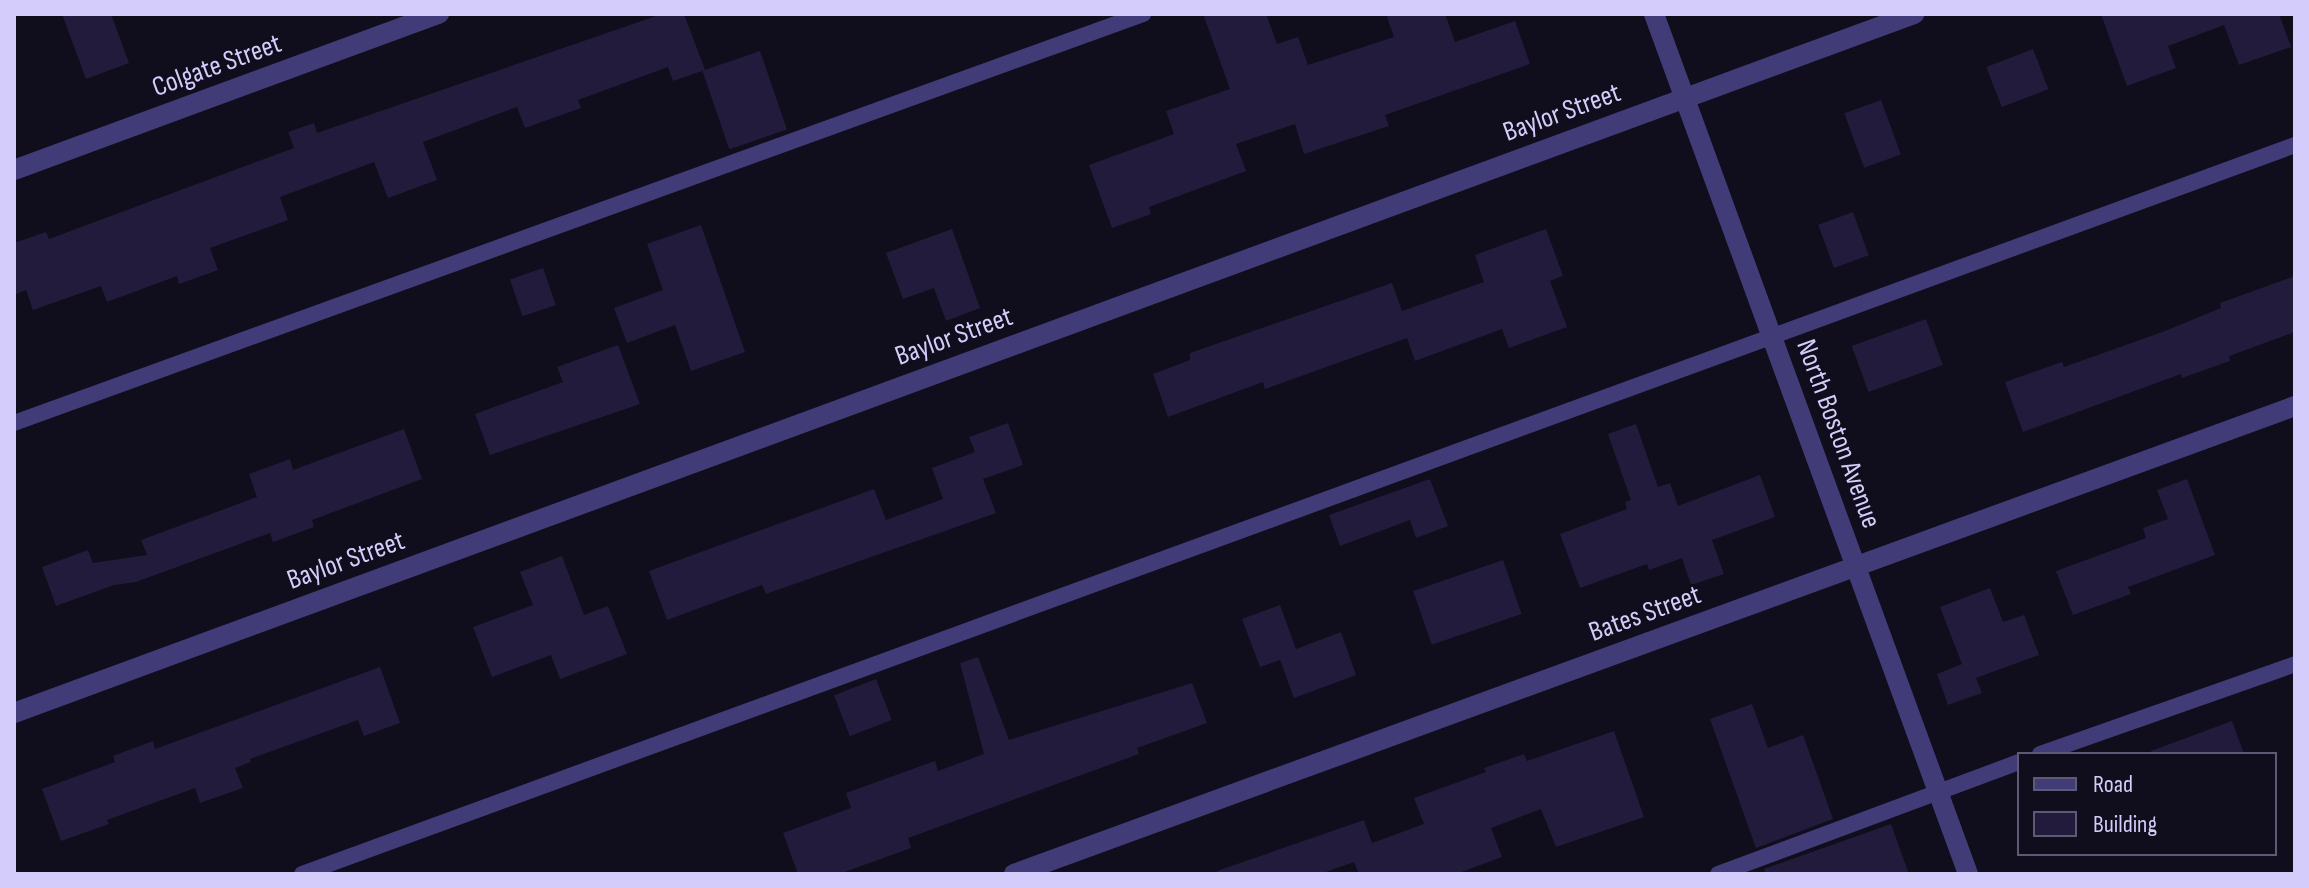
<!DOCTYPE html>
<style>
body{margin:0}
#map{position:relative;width:2309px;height:888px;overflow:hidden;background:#100d1c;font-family:"Sofia Sans Condensed",sans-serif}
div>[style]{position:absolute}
.building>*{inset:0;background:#231b3b;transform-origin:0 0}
.lane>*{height:16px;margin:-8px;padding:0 8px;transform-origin:8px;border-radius:8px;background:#413c77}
.street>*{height:20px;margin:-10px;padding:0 10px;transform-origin:10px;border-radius:10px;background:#413c77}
span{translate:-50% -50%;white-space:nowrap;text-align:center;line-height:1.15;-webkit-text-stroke:6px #100d1c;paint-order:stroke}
.street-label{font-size:28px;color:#d4ccfa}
.frame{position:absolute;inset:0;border:16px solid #d4ccfa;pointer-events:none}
.legend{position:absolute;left:2017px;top:752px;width:260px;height:104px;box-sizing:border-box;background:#100d1c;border:2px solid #5e5975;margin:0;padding:10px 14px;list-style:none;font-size:24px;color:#d4ccfa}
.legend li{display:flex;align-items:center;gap:16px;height:40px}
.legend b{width:40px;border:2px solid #5e5975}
</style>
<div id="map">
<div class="building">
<div style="clip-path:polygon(62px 14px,111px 14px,129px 63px,86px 79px)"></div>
<div style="clip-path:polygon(662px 14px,684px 14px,705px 70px,673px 81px,668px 67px,578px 100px,581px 108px,525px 128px,517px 107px,423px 142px,437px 180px,388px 198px,374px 162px,280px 197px,288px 220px,210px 248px,218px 270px,179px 284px,177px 276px,107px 302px,101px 286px,33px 310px,26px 290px,14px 295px,14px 243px,46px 232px,49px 239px,294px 148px,288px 132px,314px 123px,317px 133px)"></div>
<div style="clip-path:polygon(1203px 14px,1266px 14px,1277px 44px,1298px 37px,1308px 65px,1394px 37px,1386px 14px,1445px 14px,1455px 42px,1515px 21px,1530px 64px,1385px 115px,1389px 126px,1304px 154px,1295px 124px,1236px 144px,1246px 171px,1149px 207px,1151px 214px,1112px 228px,1089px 165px,1174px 134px,1166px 111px,1230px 89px)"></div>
<div style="clip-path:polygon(2101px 14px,2279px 14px,2291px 47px,2239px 65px,2224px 25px,2168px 46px,2176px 68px,2127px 86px)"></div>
<div style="left:2033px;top:49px;width:43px;height:50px;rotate:69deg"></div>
<div style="left:760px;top:51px;width:83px;height:61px;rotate:71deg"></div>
<div style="left:1881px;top:100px;width:58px;height:39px;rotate:70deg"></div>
<div style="left:1853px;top:212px;width:46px;height:37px;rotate:70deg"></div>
<div style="clip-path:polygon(701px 225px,745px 352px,691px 371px,675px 325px,627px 343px,614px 308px,663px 290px,647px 244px)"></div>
<div style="clip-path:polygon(952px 229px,980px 308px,946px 321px,934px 288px,903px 299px,886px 253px)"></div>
<div style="clip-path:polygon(1546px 229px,1563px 276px,1550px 281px,1567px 327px,1509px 348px,1502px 329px,1415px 361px,1407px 338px,1265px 389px,1263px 382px,1168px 417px,1153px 374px,1190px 360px,1190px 353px,1392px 283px,1402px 311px,1484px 282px,1475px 255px)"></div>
<div style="left:543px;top:268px;width:39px;height:35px;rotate:71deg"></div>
<div style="clip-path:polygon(2295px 276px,2295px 332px,2229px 356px,2230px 361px,2182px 378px,2181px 374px,2023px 432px,2005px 382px,2062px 362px,2064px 367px,2165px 331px,2221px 308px,2220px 303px)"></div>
<div style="left:1926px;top:319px;width:49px;height:79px;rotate:70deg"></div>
<div style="clip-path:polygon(618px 345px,640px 404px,490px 455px,475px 414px,563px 382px,557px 367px)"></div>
<div style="clip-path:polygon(1008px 423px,1023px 465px,983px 479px,996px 513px,766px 594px,762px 585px,667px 620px,649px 571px,874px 489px,886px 520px,943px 499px,932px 468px,975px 452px,969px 437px)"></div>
<div style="clip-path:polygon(1636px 424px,1658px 487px,1670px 483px,1678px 506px,1760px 475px,1775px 517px,1712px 540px,1724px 574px,1691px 585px,1682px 558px,1649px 570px,1647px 564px,1580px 588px,1560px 534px,1627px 509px,1625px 502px,1631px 500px,1608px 434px)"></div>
<div style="clip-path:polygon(404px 429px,422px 479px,312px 520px,314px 527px,273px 542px,270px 533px,136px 582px,114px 585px,56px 606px,42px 567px,88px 550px,93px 563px,147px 555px,141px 540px,257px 497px,249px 474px,290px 459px,293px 470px)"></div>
<div style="clip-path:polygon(1430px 479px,1448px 526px,1416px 538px,1410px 520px,1340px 546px,1329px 515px)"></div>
<div style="clip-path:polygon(2187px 479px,2215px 555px,2128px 587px,2131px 594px,2073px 615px,2056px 571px,2146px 538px,2143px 528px,2168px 519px,2157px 490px)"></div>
<div style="clip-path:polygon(562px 556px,584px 615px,608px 606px,627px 654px,560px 679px,551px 655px,492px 677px,473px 627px,533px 605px,520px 572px)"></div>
<div style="left:1503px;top:560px;width:57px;height:95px;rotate:71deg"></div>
<div style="clip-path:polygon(1990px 588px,2003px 622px,2024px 615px,2039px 655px,1976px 678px,1982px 693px,1948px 705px,1937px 674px,1962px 664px,1940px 607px)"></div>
<div style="clip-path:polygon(1280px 605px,1296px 649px,1341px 632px,1356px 675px,1294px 698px,1280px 660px,1260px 667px,1242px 619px)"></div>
<div style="clip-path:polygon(978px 657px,1009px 740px,1192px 683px,1207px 723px,1137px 748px,1139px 754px,908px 838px,911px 848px,839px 874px,798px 874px,783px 833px,851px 808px,846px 793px,935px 761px,938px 771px,984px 754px,960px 663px)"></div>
<div style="clip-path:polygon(380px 667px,400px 723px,364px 736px,358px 720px,250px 759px,251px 762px,235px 768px,243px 788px,200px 803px,195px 788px,107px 820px,109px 824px,61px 841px,42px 789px,115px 762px,113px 756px,153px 741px,155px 749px)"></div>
<div style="left:876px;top:679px;width:44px;height:45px;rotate:69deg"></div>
<div style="clip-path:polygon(1752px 704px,1768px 748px,1803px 735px,1833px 819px,1756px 848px,1710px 719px)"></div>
<div style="clip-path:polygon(2232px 721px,2244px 754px,2152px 754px,2151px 751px)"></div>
<div style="clip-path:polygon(1614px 731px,1644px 817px,1556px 847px,1541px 809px,1491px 828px,1502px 857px,1456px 874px,1359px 874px,1354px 862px,1320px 874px,1218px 874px,1217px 871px,1364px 820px,1372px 843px,1424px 824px,1414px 798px,1486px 772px,1484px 768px,1524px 754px,1527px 761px)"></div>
<div style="clip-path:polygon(1891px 824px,1909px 874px,1766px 874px,1764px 869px)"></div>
</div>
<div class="lane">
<div style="left:14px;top:423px;width:1201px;rotate:-19.91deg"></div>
<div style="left:2040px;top:754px;width:270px;rotate:-19.4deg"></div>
<div style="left:302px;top:874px;width:2122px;rotate:-20.09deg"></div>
<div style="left:1718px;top:874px;width:321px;rotate:-20.4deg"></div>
</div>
<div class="street">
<div style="left:1654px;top:14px;width:916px;rotate:69.94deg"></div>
<div style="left:14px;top:170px;width:453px;rotate:-20.2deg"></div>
<div style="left:14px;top:713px;width:2025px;rotate:-20.2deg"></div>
<div style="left:1014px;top:874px;width:1364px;rotate:-20.07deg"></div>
</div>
<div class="street-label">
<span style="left:217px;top:66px;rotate:-20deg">Colgate Street</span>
<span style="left:1562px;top:113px;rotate:-20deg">Baylor Street</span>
<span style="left:954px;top:337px;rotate:-20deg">Baylor Street</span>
<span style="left:1838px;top:434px;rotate:70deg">North Boston Avenue</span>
<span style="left:346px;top:561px;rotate:-20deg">Baylor Street</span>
<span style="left:1645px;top:614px;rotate:-20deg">Bates Street</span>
</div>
<div class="frame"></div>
<ul class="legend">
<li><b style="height:10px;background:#413c77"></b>Road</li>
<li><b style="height:22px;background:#231b3b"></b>Building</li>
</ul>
</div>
